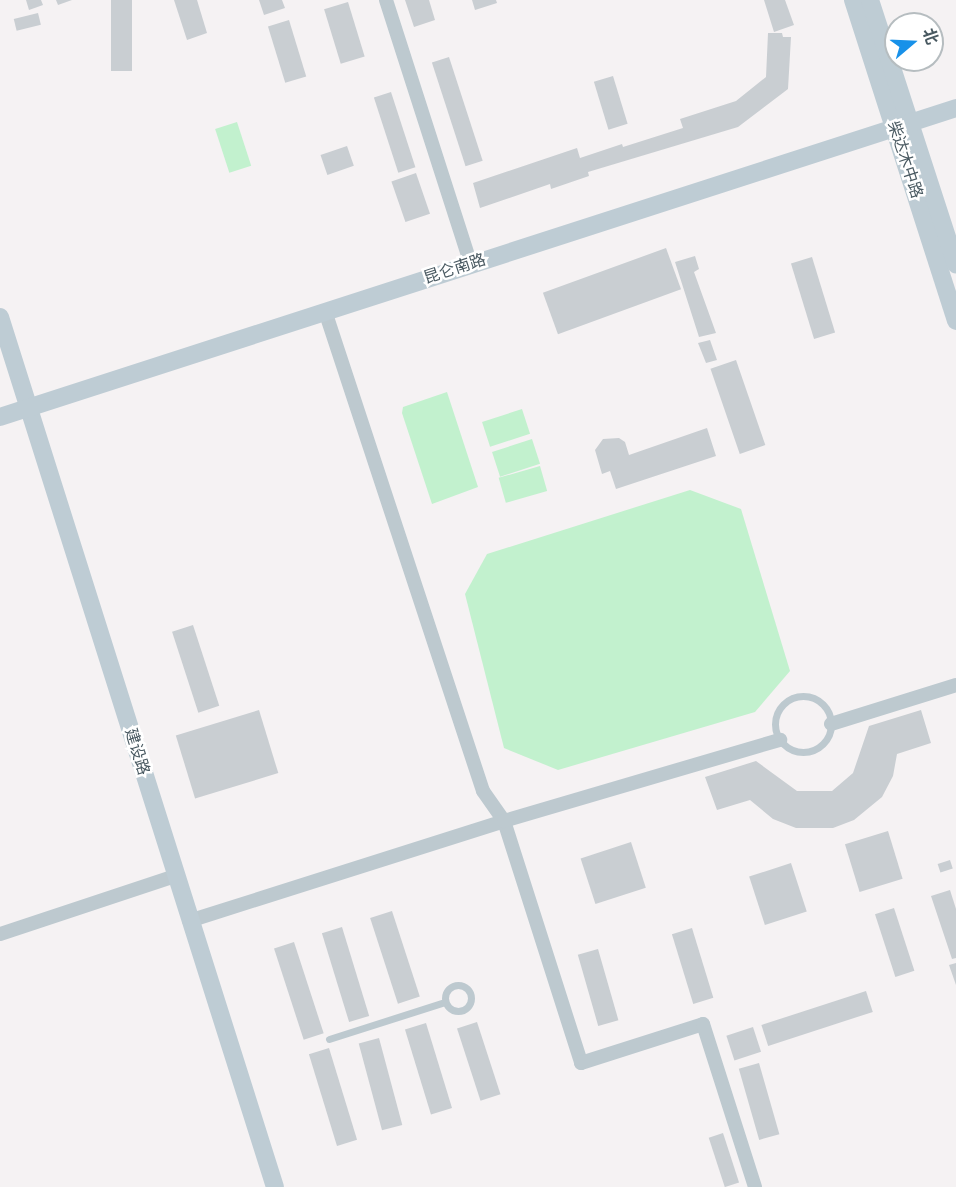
<!DOCTYPE html>
<meta charset="utf-8">
<style>
body{margin:0}
#map{position:relative;width:956px;height:1187px;overflow:hidden;background:#f5f2f3;font-family:Overpass,"Noto Sans SC",sans-serif}
div>[style]{position:absolute}
.green>*{inset:0;background:#c2f1ce;transform-origin:0 0}
.building>*{inset:0;background:#c9ced2;transform-origin:0 0}
.lane>*{height:7px;margin:-3.5px;padding:0 3.5px;transform-origin:3.5px;border-radius:3.5px;background:#bdc9cf}
.lane>.ring{margin:-3.5px;padding:0;box-sizing:content-box;background:none;border:7px solid #bdc9cf;border-radius:50%}
.street>*{height:14px;margin:-7px;padding:0 7px;transform-origin:7px;border-radius:7px;background:#bdc9cf}
.secondary>*{height:18px;margin:-9px;padding:0 9px;transform-origin:9px;border-radius:9px;background:#beccd4}
span{translate:-50% -50%;white-space:nowrap;text-align:center;line-height:1.15;-webkit-text-stroke:5px #fff;paint-order:stroke}
.street-label{font-size:16px;color:#495961}
.north{position:absolute;left:884px;top:12px;width:60px;height:60px;box-sizing:border-box;background:#fff;border:2px solid #b6bdc0;border-radius:50%;rotate:71deg;font-size:16px;font-weight:700;line-height:24px;text-align:center;color:#495961}
.north::after{content:'';display:block;margin:auto;width:21px;height:27px;background:#1891e9;clip-path:polygon(50% 0,100% 100%,50% 72%,0 100%)}
</style>
<div id="map">
<div class="green">
<div style="left:237px;top:122px;width:46px;height:23px;rotate:72deg"></div>
<div style="clip-path:polygon(447px 392px,478px 487px,432px 504px,402px 413px,403px 407px)"></div>
<div style="left:522px;top:409px;width:26px;height:42px;rotate:72deg"></div>
<div style="left:532px;top:439px;width:26px;height:42px;rotate:72deg"></div>
<div style="left:540px;top:466px;width:26px;height:43px;rotate:74deg"></div>
<div style="clip-path:polygon(690px 490px,741px 509px,790px 671px,755px 712px,558px 770px,504px 748px,465px 594px,487px 554px)"></div>
</div>
<div class="building">
<div style="clip-path:polygon(26px 0,41px 0,43px 5px,29px 10px)"></div>
<div style="clip-path:polygon(56px 0,72px 0,58px 5px)"></div>
<div style="left:111px;top:0;width:21px;height:71px"></div>
<div style="clip-path:polygon(174px 0,197px 0,207px 33px,187px 40px)"></div>
<div style="clip-path:polygon(259px 0,282px 0,285px 8px,264px 15px)"></div>
<div style="clip-path:polygon(405px 0,429px 0,435px 20px,414px 27px)"></div>
<div style="clip-path:polygon(472px 0,496px 0,497px 3px,475px 10px)"></div>
<div style="clip-path:polygon(764px 0,785px 0,794px 25px,774px 32px)"></div>
<div style="left:348px;top:2px;width:57px;height:25px;rotate:73deg"></div>
<div style="left:38px;top:13px;width:12px;height:25px;rotate:76deg"></div>
<div style="left:289px;top:20px;width:59px;height:22px;rotate:73deg"></div>
<div style="clip-path:polygon(768px 33px,782px 33px,783px 37px,791px 37px,788px 89px,738px 127px,588px 172px,589px 176px,551px 189px,550px 184px,480px 208px,473px 183px,577px 148px,580px 158px,622px 144px,623px 147px,683px 128px,680px 119px,736px 101px,766px 77px)"></div>
<div style="left:449px;top:57px;width:109px;height:18px;rotate:72deg"></div>
<div style="left:613px;top:76px;width:50px;height:20px;rotate:73deg"></div>
<div style="left:391px;top:92px;width:79px;height:18px;rotate:72deg"></div>
<div style="left:347px;top:146px;width:21px;height:28px;rotate:71deg"></div>
<div style="left:416px;top:173px;width:43px;height:26px;rotate:71deg"></div>
<div style="left:666px;top:248px;width:44px;height:131px;rotate:70deg"></div>
<div style="clip-path:polygon(695px 256px,699px 269px,694px 272px,716px 333px,699px 337px,675px 262px)"></div>
<div style="left:812px;top:257px;width:79px;height:22px;rotate:73deg"></div>
<div style="clip-path:polygon(710px 340px,717px 360px,706px 363px,698px 343px)"></div>
<div style="left:736px;top:360px;width:90px;height:27px;rotate:71deg"></div>
<div style="clip-path:polygon(707px 428px,716px 456px,616px 489px,610px 471px,602px 474px,595px 450px,603px 439px,619px 438px,625px 442px,629px 455px)"></div>
<div style="left:193px;top:625px;width:85px;height:22px;rotate:72deg"></div>
<div style="left:259px;top:710px;width:66px;height:87px;rotate:73deg"></div>
<div style="clip-path:polygon(921px 710px,931px 743px,897px 754px,893px 776px,882px 797px,854px 820px,833px 828px,796px 828px,773px 819px,750px 800px,717px 810px,705px 777px,756px 761px,797px 791px,832px 791px,853px 773px,869px 726px)"></div>
<div style="left:888px;top:831px;width:50px;height:45px;rotate:73deg"></div>
<div style="left:631px;top:842px;width:48px;height:53px;rotate:72deg"></div>
<div style="left:950px;top:860px;width:9px;height:13px;rotate:72deg"></div>
<div style="left:791px;top:863px;width:51px;height:44px;rotate:72deg"></div>
<div style="clip-path:polygon(950px 890px,956px 909px,956px 958px,952px 959px,931px 896px)"></div>
<div style="left:894px;top:908px;width:66px;height:20px;rotate:72deg"></div>
<div style="left:392px;top:911px;width:90px;height:23px;rotate:72deg"></div>
<div style="left:342px;top:927px;width:93px;height:21px;rotate:73deg"></div>
<div style="left:692px;top:928px;width:73px;height:21px;rotate:73deg"></div>
<div style="left:294px;top:942px;width:96px;height:21px;rotate:72deg"></div>
<div style="left:598px;top:949px;width:74px;height:21px;rotate:74deg"></div>
<div style="clip-path:polygon(956px 963px,956px 985px,949px 965px)"></div>
<div style="left:866px;top:991px;width:22px;height:110px;rotate:72deg"></div>
<div style="left:477px;top:1022px;width:76px;height:21px;rotate:72deg"></div>
<div style="left:426px;top:1023px;width:89px;height:22px;rotate:73deg"></div>
<div style="left:753px;top:1027px;width:26px;height:28px;rotate:72deg"></div>
<div style="left:379px;top:1038px;width:90px;height:21px;rotate:75deg"></div>
<div style="left:329px;top:1048px;width:96px;height:21px;rotate:73deg"></div>
<div style="left:759px;top:1063px;width:74px;height:21px;rotate:74deg"></div>
<div style="left:723px;top:1133px;width:52px;height:15px;rotate:72deg"></div>
</div>
<div class="lane">
<div class="ring" style="left:775px;top:696px;width:49px;height:49px"></div>
<div class="ring" style="left:445px;top:985px;width:19px;height:19px"></div>
<div style="left:329px;top:1039px;width:122px;rotate:-17.7deg"></div>
</div>
<div class="street">
<div style="left:386px;top:0;width:278px;rotate:72.2deg"></div>
<div style="left:325px;top:311px;width:505px;rotate:71.78deg"></div>
<div style="left:483px;top:791px;width:37px;rotate:55deg"></div>
<div style="left:504px;top:821px;width:254px;rotate:72.3deg"></div>
<div style="left:581px;top:1063px;width:128px;rotate:-17.7deg"></div>
<div style="left:703px;top:1024px;width:171px;rotate:72.3deg"></div>
<div style="left:831px;top:724px;width:131px;rotate:-17.3deg"></div>
<div style="left:189px;top:921px;width:330px;rotate:-17.6deg"></div>
<div style="left:504px;top:821px;width:288px;rotate:-16.4deg"></div>
<div style="left:0;top:934px;width:184px;rotate:-18.3deg"></div>
</div>
<div class="secondary">
<div style="left:853px;top:0;width:337px;rotate:72.2deg"></div>
<div style="left:870px;top:0;width:278px;rotate:72deg"></div>
<div style="left:0;top:317px;width:912px;rotate:72.46deg"></div>
<div style="left:0;top:417px;width:1005px;rotate:-17.91deg"></div>
</div>
<div class="street-label">
<span style="left:904px;top:160px;rotate:72deg">柴达木中路</span>
<span style="left:455px;top:270px;rotate:-18deg">昆仑南路</span>
<span style="left:136px;top:752px;rotate:73deg">建设路</span>
</div>
<div class="north">北</div>
</div>
